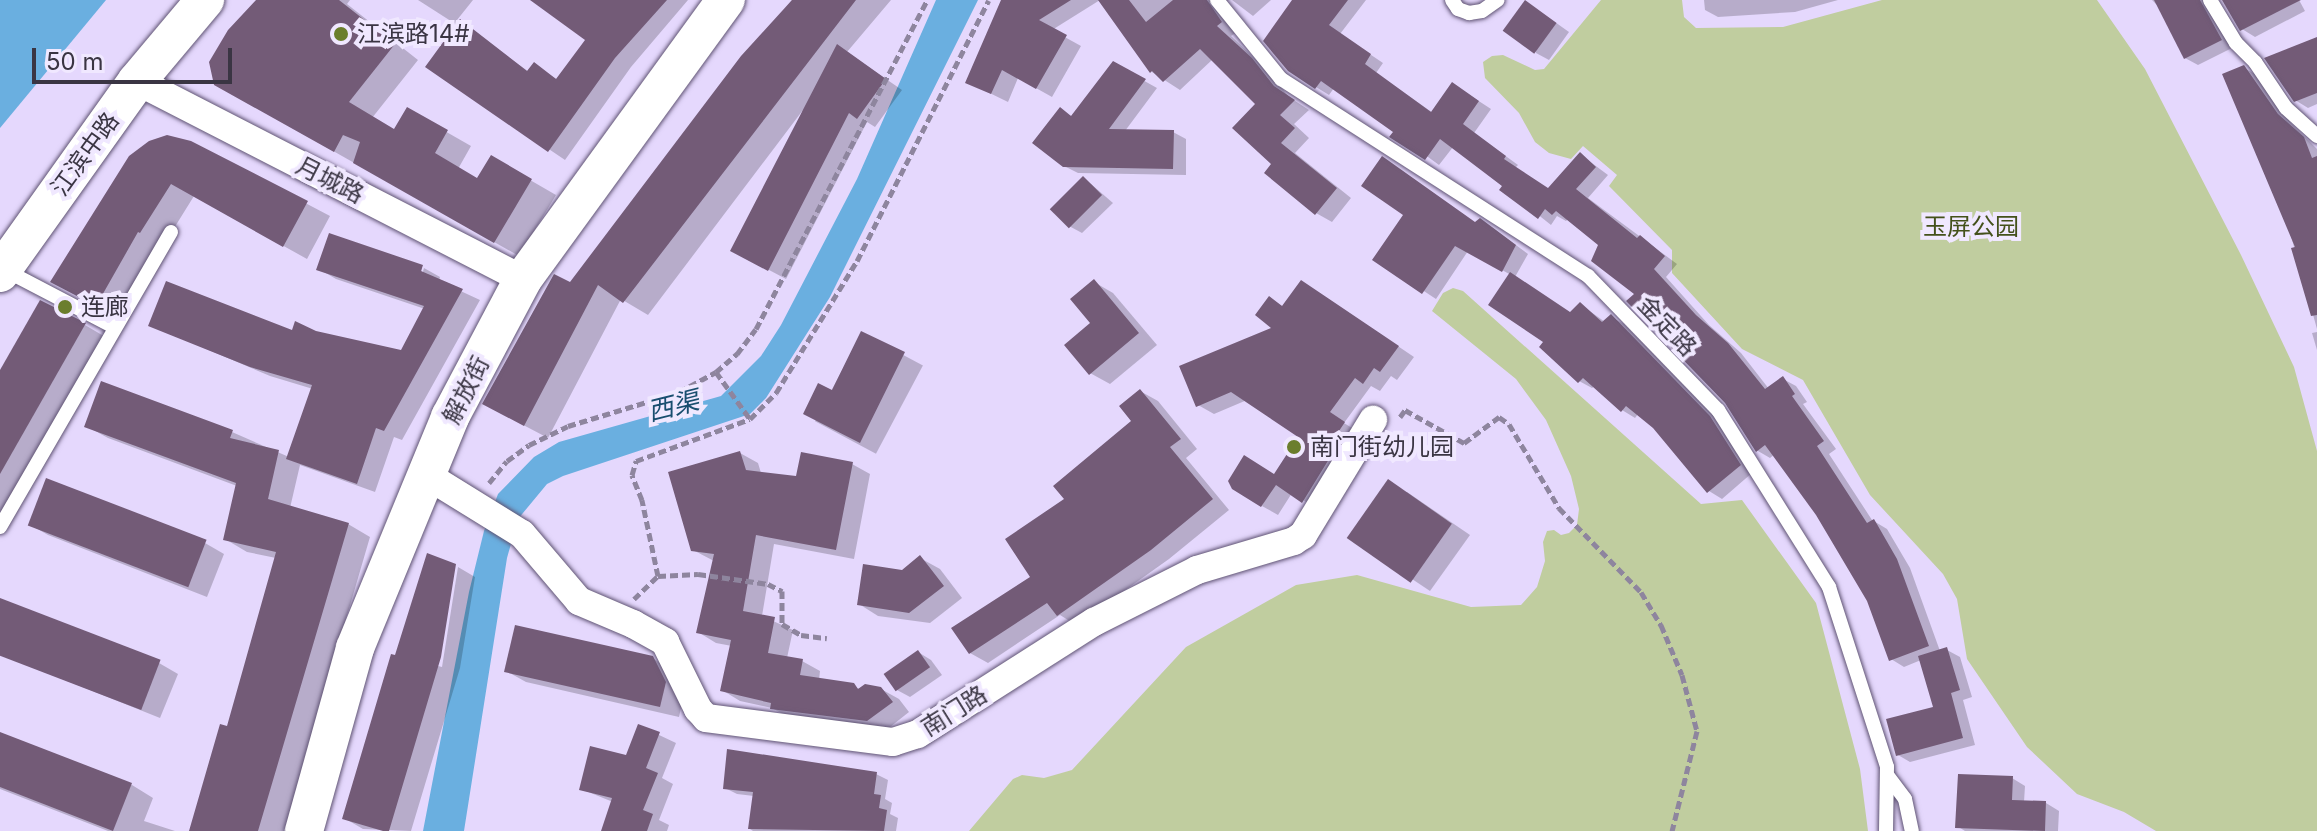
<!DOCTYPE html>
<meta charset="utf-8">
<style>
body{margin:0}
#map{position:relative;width:2317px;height:831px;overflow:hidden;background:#e5d8fd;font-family:Inter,"Noto Sans SC",sans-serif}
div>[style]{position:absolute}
.green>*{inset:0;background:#c0cd9f}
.water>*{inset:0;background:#6aafe0}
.shadow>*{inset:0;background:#0003;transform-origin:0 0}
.building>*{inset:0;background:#735b77;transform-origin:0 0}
.path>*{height:5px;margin-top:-2.5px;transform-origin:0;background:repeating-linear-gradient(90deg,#8e859e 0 8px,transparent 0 12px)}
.roads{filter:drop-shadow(0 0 2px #5f5373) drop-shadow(0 0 2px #5f5373)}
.lane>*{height:14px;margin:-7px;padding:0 7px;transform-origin:7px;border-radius:7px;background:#fff}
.street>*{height:28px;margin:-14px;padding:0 14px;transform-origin:14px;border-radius:14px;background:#fff}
.secondary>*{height:38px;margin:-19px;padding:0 19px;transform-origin:19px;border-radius:19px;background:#fff}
.dots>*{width:22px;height:22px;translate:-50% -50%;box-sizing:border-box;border:4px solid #f0e8ff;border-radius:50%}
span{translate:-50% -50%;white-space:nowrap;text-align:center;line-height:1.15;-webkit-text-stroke:8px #f0e8ff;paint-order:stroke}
.poi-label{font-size:24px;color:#3a3543}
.left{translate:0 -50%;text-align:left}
.street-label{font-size:24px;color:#3a3543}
.park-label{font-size:24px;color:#44511b}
.water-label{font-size:26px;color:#194e6f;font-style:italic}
.scale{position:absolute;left:32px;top:48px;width:200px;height:36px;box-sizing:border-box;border:4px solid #3a3543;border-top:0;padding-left:10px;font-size:24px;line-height:28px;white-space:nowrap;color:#3a3543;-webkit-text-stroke:6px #f0e8ff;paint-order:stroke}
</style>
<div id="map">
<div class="green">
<div style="clip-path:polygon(1601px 0,1682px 0,1684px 17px,1696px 28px,1783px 27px,1882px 0,2097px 0,2145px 69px,2241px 255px,2294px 367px,2317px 451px,2317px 831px,2156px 831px,2124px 812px,2077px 794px,2027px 747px,1967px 659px,1957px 599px,1943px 574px,1870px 495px,1803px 380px,1742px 349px,1672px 273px,1672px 250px,1609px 186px,1617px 175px,1583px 146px,1571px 159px,1549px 153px,1535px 142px,1519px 113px,1485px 78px,1483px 62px,1492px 56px,1503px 55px,1535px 70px,1544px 69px)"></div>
<div style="clip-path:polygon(1453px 288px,1463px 291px,1701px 504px,1742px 500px,1816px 603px,1860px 769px,1868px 831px,969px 831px,1013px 779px,1022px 775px,1044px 778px,1072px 770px,1186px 647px,1296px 585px,1357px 575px,1471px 607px,1521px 605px,1537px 587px,1545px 561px,1543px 542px,1547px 531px,1554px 530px,1561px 535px,1569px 533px,1577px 525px,1579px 509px,1571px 476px,1546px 420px,1516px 379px,1432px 311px,1443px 293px)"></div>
</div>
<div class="water">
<div style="clip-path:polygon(0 0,106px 0,0 128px)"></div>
<div style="clip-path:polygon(936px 0,978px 0,830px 297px,766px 398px,750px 414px,563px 476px,547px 484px,518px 519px,507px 558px,464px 831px,423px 831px,469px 592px,484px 531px,498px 494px,534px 457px,559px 442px,721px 396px,761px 356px,781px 325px,857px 179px)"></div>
</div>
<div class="shadow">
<div style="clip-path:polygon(257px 0,350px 0,347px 4px,418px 60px,372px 118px,395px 132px,408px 110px,471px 146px,458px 169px,478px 181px,492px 158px,556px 195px,519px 256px,241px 99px)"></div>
<div style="clip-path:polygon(418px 0,473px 0,457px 20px,529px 72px,534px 65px,558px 80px,588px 39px,536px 0,688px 0,631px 67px,565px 160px,427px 67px,457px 25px)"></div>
<div style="clip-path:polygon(792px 0,891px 0,847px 52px,902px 90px,875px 127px,867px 122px,786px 279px,750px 260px,803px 110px,648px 315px,621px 299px,548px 438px,508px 417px,570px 285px)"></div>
<div style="clip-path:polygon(1012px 0,1230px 0,1226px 1px,1237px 32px,1231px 36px,1267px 70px,1289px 97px,1309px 110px,1294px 124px,1309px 138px,1295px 153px,1351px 198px,1332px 222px,1316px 213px,1274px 164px,1258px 104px,1213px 59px,1180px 90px,1152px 72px,1100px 0,1052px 30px,1081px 46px,1052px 97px,1018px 78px,1008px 102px,967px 82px)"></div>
<div style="clip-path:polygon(1232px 0,1271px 0,1253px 16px)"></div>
<div style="clip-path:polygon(1295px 0,1366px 0,1340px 34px,1383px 63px,1376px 73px,1433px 113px,1465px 92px,1491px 109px,1474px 133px,1518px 165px,1515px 168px,1549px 190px,1581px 155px,1608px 175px,1588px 198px,1677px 264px,1666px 277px,1709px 325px,1741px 353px,1769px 389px,1783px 379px,1796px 386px,1807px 402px,1803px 404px,1836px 449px,1829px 454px,1872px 520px,1887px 529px,1910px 568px,1940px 651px,1947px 650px,1960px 657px,1972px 697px,1963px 700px,1975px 745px,1910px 762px,1898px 755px,1936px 708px,1921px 660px,1904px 667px,1891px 659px,1869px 600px,1818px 514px,1775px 454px,1770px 458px,1758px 451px,1727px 402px,1600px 244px,1568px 219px,1566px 221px,1557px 216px,1551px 225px,1453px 147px,1439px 165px,1334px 88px,1329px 95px,1316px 87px)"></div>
<div style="clip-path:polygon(1704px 0,1838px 0,1795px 12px,1718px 17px,1705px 10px)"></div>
<div style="clip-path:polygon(2152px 0,2217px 0,2234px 47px,2198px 65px,2185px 58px,2161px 9px)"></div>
<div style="clip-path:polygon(2224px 0,2299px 0,2305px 11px,2255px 37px,2242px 29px)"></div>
<div style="clip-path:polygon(1538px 10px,1569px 32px,1549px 60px,1536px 53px)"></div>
<div style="clip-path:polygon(2317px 39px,2317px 104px,2308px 108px,2295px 100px)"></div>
<div style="clip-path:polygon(1114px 64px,1157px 88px,1125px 131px,1173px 132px,1186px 139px,1186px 175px,1078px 173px,1064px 166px,1060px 110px,1073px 117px)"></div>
<div style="clip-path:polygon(2244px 68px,2257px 75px,2291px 123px,2317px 149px,2317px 329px)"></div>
<div style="clip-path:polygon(191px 143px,330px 216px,307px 259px,194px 196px,119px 317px,75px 295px)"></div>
<div style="clip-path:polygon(1084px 178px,1113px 203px,1082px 233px,1069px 226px)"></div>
<div style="clip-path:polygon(1476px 223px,1493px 228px,1528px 254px,1515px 277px,1571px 314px,1580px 304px,1605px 322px,1611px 317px,1624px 324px,1723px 426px,1752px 473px,1722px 499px,1709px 491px,1654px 427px,1638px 414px,1635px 418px,1622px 410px,1595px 386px,1592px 388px,1579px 381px,1546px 342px,1511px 275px,1468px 251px,1436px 299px,1375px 259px)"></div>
<div style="clip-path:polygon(330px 236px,422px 267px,420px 281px,424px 268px,440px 277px,439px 281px,480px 300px,402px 440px,394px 437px,375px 492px,300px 465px,290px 508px,348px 524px,370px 537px,284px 831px,191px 831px,229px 728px,276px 558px,247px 552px,225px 539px,237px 486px,108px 438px,86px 426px,102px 384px,232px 432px,289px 457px,313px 389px,270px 376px,150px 325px,316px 333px,402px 352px,425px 309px,336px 279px,319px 269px)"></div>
<div style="clip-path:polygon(1094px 282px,1113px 293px,1157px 345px,1110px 384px,1090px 373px)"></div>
<div style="clip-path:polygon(1318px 292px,1414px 357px,1397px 380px,1391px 376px,1380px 391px,1371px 386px,1344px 423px,1360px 433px,1319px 510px,1292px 493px,1278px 515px,1262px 506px,1275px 476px,1300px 437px,1247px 400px,1214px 414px,1198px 405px,1275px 328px,1270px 299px,1284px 307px)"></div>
<div style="clip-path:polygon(85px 325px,107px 338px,0 527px,0 374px)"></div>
<div style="clip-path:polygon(2317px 332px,2317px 350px,2312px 333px)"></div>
<div style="left:862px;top:333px;width:69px;height:100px;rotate:28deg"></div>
<div style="clip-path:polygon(1140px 391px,1158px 401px,1197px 449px,1186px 458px,1229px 510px,1169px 559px,1076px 625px,1060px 615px,988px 663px,970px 653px,1033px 578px,1067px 499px,1134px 421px)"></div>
<div style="clip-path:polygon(740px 453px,758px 463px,761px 473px,798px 478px,852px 464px,870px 474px,854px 559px,774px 544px,762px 616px,793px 630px,787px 658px,802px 661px,820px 671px,819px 680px,861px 689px,881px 689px,899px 699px,909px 712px,885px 731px,790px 718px,772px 708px,740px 701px,722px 690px,732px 646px,716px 643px,698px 632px,714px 561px,693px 550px)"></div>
<div style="clip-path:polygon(47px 481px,205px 543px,224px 554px,207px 597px,48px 535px,29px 524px)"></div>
<div style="clip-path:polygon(1407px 492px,1470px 535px,1430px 591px,1349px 537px)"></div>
<div style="clip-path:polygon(920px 558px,940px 569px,962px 598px,930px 623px,878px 616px,859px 604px)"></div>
<div style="clip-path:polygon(458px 567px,475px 577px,460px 668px,411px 831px,363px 829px,344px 818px,438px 666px,442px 667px)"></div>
<div style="clip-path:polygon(0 600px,159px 663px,178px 674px,160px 718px,0 654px)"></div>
<div style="clip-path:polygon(918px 652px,931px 660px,942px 675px,910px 697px,897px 690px)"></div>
<div style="clip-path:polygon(652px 658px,672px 670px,684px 694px,679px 717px,526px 682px,506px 671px)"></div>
<div style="clip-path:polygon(640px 726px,676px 743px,662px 778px,673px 784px,659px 820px,669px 825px,667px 831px,603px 831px,613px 802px,581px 789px,627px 757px)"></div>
<div style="clip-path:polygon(0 734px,132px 785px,153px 798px,144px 821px,175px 831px,108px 831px,0 789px)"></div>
<div style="clip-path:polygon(876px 774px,888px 780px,885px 799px,892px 803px,890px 814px,898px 818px,896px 831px,753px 831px,750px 829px,754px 796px,737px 794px,725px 788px)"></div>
<div style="clip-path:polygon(2012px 778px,2025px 786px,2024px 802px,2046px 803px,2059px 811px,2058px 831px,1965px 831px,1957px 826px)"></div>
</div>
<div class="building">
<div style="clip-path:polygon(256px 0,339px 0,395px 44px,349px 102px,394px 129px,407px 107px,448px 130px,435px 153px,477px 178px,491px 155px,532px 179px,494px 243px,353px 163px,360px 142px,343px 135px,334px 152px,214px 85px,209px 62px,228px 30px)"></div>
<div style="clip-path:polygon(530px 0,667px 0,615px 58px,548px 152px,425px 67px,460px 19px,527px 71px,534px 62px,556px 79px,585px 40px)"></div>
<div style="clip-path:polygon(792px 0,856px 0,623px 303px,598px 285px,524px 426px,482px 404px,554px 274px,570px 282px,741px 56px)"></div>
<div style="clip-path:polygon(1001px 0,1071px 0,1039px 20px,1067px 35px,1036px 89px,1002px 70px,991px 94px,965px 83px)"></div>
<div style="clip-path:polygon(1098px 0,1129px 0,1146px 22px,1173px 0,1207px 0,1222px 22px,1217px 26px,1252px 58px,1274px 86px,1295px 100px,1280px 115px,1295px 128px,1281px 143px,1337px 188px,1315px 215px,1264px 173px,1271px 164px,1232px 128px,1255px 104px,1200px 49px,1163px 82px,1152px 71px,1150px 73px)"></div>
<div style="clip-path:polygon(1292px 0,1348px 0,1329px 25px,1371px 54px,1365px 64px,1431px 112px,1452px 82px,1479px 101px,1463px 124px,1506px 156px,1504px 159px,1548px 188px,1580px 152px,1596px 167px,1576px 189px,1637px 238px,1640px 235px,1665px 256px,1654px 269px,1696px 315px,1728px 343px,1765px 389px,1783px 376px,1795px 394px,1792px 396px,1824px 441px,1817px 446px,1867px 523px,1874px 519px,1897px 559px,1929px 646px,1889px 661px,1867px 601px,1816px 515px,1765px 445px,1756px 452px,1725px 403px,1626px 301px,1634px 294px,1591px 261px,1598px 245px,1556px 211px,1552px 215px,1545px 209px,1538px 219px,1499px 190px,1502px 186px,1440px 139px,1425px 160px,1389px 137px,1393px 132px,1321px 81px,1315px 89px,1288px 71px,1263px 41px)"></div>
<div style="left:1525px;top:0;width:39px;height:38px;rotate:36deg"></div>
<div style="clip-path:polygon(2154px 0,2200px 0,2222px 40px,2184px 59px)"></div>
<div style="clip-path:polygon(2222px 0,2301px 0,2240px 31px)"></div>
<div style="clip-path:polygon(2317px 37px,2317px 93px,2294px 102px,2264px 58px)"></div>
<div style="clip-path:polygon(837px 44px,886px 79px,857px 119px,849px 113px,768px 271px,730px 251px)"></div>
<div style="clip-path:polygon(1113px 61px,1146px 79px,1109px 129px,1174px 130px,1173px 169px,1063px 167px,1032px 143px,1060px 107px,1071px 116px)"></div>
<div style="clip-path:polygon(2244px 65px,2278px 114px,2304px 137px,2312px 158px,2317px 156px,2317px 315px,2311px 316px,2291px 248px,2295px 247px,2222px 74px)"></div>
<div style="clip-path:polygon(167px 135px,191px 141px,308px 201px,283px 247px,171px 184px,140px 233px,138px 232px,96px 306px,50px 282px,129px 156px,149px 141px)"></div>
<div style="clip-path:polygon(1382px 156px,1475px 222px,1480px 218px,1516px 245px,1502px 272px,1455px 246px,1422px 294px,1372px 260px,1403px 215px,1361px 186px)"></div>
<div style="left:1083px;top:176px;width:27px;height:47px;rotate:45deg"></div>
<div style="clip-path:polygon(329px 233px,423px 265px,421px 271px,463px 289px,384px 431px,376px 428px,357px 484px,286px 459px,312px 385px,250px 367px,148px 326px,166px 281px,292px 330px,295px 321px,316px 331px,401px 350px,424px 306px,316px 270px)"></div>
<div style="clip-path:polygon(1510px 272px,1570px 312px,1580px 302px,1602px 322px,1611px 314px,1710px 416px,1741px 465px,1707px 493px,1653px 428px,1626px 406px,1621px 412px,1583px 378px,1578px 383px,1539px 347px,1543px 342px,1488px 305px)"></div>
<div style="clip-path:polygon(1094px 279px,1139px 333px,1089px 375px,1064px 345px,1090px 323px,1070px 299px)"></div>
<div style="clip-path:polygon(1301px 280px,1399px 346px,1380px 372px,1374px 368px,1363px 384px,1355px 378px,1330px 412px,1345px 422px,1337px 434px,1342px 438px,1302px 503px,1276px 485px,1261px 507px,1232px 489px,1228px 481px,1244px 455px,1274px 474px,1298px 437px,1231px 392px,1196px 407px,1179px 366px,1271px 328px,1255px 315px,1269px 296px,1282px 306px)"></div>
<div style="clip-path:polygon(40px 300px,86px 323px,0 474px,0 370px)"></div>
<div style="clip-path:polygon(861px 331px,905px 352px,860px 443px,803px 414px,818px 383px,832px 390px)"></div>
<div style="clip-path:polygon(101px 381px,233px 430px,230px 438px,279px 450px,268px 499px,349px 523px,258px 831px,189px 831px,220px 724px,227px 726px,276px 552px,223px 540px,236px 483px,84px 427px)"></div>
<div style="clip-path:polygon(1140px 389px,1181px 439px,1170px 447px,1213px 499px,1151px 550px,1057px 616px,1047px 603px,969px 654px,951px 628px,1030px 577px,1005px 539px,1064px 499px,1053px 486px,1131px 421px,1119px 406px)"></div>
<div style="clip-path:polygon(740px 451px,746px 470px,796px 476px,801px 452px,853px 462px,836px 550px,756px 535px,743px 611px,775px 617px,768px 653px,803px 659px,800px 675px,854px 683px,858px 689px,865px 684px,881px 687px,893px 702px,867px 721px,770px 709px,771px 703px,720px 691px,731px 640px,696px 633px,714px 554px,691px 551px,668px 472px)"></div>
<div style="left:46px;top:478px;width:172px;height:51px;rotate:21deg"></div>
<div style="left:1388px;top:479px;width:78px;height:72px;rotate:35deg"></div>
<div style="clip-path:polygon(427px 553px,456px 564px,441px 657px,389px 831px,383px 831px,342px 819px,391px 654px,395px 655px)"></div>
<div style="clip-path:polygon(920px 555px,944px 586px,909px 613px,857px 605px,863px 564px,902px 570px)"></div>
<div style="left:0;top:598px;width:172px;height:54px;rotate:21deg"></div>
<div style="clip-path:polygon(515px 625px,653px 656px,666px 682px,660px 707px,504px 672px)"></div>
<div style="clip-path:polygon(1947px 647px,1960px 690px,1951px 693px,1963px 738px,1896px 756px,1886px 719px,1933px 707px,1918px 656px)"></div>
<div style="left:918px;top:650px;width:21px;height:42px;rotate:55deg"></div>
<div style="clip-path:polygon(638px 724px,660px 732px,646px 768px,658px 773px,643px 810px,653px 814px,647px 831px,601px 831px,612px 798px,579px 790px,590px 746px,626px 755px)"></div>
<div style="clip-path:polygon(0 732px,132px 783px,113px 831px,0 787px)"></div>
<div style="clip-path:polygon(727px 749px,877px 772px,874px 794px,881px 795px,879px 808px,887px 810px,884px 831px,748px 829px,753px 792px,723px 789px)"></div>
<div style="clip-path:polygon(1958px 774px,2013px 776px,2012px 800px,2046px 801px,2045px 831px,1955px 828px)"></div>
</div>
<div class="path">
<div style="left:716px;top:372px;width:58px;rotate:54.1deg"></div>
<div style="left:1400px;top:417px;width:9px;rotate:-54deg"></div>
<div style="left:1405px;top:410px;width:68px;rotate:29.2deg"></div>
<div style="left:1464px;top:443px;width:44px;rotate:-36.6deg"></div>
<div style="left:1499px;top:417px;width:12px;rotate:35deg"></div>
<div style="left:1509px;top:424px;width:98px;rotate:59.2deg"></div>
<div style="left:1559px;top:508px;width:117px;rotate:45.7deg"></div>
<div style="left:1641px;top:592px;width:39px;rotate:59deg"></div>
<div style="left:1661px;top:625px;width:54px;rotate:67.2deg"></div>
<div style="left:1682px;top:675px;width:58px;rotate:75deg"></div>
<div style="left:1697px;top:731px;width:103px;rotate:104deg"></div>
<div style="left:489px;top:483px;width:28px;rotate:-51deg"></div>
<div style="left:507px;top:461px;width:27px;rotate:-36deg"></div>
<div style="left:529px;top:445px;width:43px;rotate:-26deg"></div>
<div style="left:568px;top:426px;width:116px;rotate:-17deg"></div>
<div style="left:679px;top:392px;width:42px;rotate:-28.4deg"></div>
<div style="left:716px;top:372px;width:28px;rotate:-41deg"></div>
<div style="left:737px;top:354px;width:31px;rotate:-53deg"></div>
<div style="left:756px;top:329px;width:371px;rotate:-62.5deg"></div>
<div style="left:658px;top:576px;width:40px;rotate:-2.9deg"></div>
<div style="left:698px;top:574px;width:71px;rotate:8.1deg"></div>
<div style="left:768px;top:584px;width:16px;rotate:27deg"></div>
<div style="left:782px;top:591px;width:33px;rotate:90deg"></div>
<div style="left:782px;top:624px;width:22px;rotate:30deg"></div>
<div style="left:801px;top:635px;width:26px;rotate:7deg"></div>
<div style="left:634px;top:599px;width:33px;rotate:-44deg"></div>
<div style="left:658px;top:576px;width:78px;rotate:-101.9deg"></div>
<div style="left:642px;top:500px;width:27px;rotate:-112deg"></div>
<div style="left:632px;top:475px;width:15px;rotate:-74deg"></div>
<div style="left:636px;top:461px;width:121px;rotate:-20.2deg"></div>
<div style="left:750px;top:419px;width:37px;rotate:-45deg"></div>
<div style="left:776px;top:393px;width:155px;rotate:-58.5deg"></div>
<div style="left:857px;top:261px;width:292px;rotate:-63.2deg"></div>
</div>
<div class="roads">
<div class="lane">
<div style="left:1217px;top:0;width:102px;rotate:51deg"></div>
<div style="left:1281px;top:79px;width:365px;rotate:32.7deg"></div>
<div style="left:1588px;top:276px;width:187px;rotate:45.9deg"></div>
<div style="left:1718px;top:410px;width:209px;rotate:57.9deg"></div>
<div style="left:1829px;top:587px;width:189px;rotate:72.1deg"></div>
<div style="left:1887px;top:767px;width:64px;rotate:90.9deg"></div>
<div style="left:1452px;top:0;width:11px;rotate:56deg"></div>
<div style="left:1458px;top:9px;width:12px;rotate:20deg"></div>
<div style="left:1469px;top:13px;width:13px;rotate:-9deg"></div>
<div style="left:1482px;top:11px;width:19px;rotate:-35deg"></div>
<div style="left:2210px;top:0;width:50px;rotate:58.8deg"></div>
<div style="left:2236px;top:43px;width:27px;rotate:45deg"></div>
<div style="left:2255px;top:62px;width:55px;rotate:56deg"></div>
<div style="left:2286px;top:108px;width:42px;rotate:42.1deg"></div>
<div style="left:3px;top:269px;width:125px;rotate:27.6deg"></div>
<div style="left:0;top:527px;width:341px;rotate:-59.9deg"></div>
<div style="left:1887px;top:775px;width:30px;rotate:53deg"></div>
<div style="left:1905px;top:799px;width:33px;rotate:78deg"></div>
</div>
<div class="street">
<div style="left:137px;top:81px;width:434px;rotate:27.2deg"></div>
<div style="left:428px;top:476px;width:110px;rotate:31.7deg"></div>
<div style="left:522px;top:534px;width:88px;rotate:49.6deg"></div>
<div style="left:579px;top:601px;width:59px;rotate:23.1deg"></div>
<div style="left:633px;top:624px;width:37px;rotate:29deg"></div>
<div style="left:665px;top:642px;width:75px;rotate:63.8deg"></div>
<div style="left:698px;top:709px;width:12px;rotate:48deg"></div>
<div style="left:706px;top:718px;width:189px;rotate:7.3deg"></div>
<div style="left:893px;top:742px;width:26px;rotate:-18deg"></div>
<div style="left:918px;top:734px;width:209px;rotate:-32.5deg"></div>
<div style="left:1094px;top:622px;width:115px;rotate:-26.8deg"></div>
<div style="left:1197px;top:570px;width:101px;rotate:-16.6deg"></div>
<div style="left:1294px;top:541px;width:11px;rotate:-34deg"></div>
<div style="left:1303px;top:535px;width:135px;rotate:-58.7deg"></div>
</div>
<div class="secondary">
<div style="left:0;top:273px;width:236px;rotate:-54.5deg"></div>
<div style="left:137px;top:81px;width:106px;rotate:-50deg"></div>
<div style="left:304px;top:831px;width:190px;rotate:-74.4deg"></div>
<div style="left:355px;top:648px;width:250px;rotate:-67.6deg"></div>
<div style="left:450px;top:417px;width:156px;rotate:-62.1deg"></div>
<div style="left:523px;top:279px;width:345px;rotate:-54deg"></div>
</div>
</div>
<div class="dots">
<div style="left:341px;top:34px;background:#6b7e2d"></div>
<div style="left:65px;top:307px;background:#6b7e2d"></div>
<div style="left:1294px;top:447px;background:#6b7e2d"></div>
</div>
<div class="poi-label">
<span class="left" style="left:357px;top:34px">江滨路14#</span>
<span class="left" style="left:81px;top:307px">连廊</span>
<span class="left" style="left:1310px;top:447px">南门街幼儿园</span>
</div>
<div class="street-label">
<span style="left:85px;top:154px;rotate:-54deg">江滨中路</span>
<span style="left:330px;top:180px;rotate:27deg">月城路</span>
<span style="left:1667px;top:326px;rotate:46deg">金定路</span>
<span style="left:466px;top:390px;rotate:-63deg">解放街</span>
<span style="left:954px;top:711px;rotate:-32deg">南门路</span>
</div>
<div class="park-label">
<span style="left:1971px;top:227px">玉屏公园</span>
</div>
<div class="water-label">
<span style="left:673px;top:406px;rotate:-14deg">西渠</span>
</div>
<div class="scale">50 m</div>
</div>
